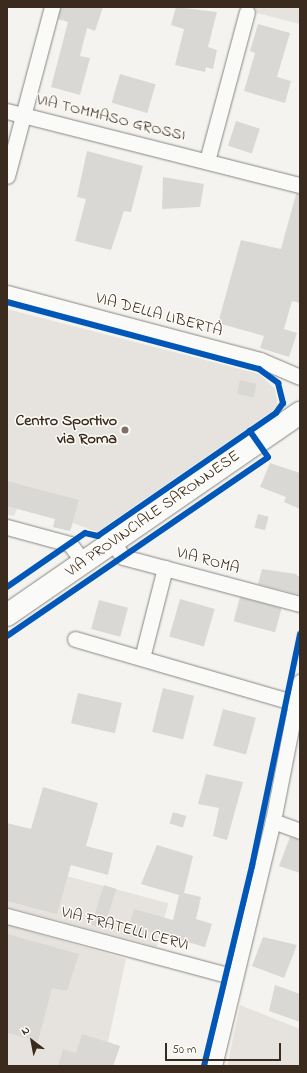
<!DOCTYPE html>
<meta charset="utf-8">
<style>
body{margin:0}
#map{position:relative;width:307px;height:1073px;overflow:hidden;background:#f4f3ef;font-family:"Indie Flower",sans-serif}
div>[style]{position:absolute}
.built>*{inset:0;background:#e6e3de;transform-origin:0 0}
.building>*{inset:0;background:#d9d8d5;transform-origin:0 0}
.roads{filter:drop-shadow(0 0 1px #898681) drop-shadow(0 0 1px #898681)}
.street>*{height:15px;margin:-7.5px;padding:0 7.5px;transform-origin:7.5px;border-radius:7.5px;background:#fafaf8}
.primary>*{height:22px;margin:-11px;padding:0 11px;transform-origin:11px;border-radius:11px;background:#fafaf8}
.cycleway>*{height:6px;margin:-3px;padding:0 3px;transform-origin:3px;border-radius:3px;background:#0057b8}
.dots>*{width:11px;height:11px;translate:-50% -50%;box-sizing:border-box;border:2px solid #fdfcf7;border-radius:50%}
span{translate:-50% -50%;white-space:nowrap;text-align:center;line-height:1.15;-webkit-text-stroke:3px #fdfcf7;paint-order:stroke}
.street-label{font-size:16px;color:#3b2a1e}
.poi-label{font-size:16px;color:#3b2a1e;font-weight:700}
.right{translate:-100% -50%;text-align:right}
.frame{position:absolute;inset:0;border:8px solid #3b2a1e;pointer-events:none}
.north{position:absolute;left:12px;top:1021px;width:40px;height:40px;-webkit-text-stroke:3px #fdfcf7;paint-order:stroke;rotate:328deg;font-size:11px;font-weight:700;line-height:16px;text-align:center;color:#3b2a1e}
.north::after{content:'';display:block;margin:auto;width:14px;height:18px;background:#3b2a1e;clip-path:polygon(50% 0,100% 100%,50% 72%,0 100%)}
.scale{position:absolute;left:165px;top:1043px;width:116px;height:18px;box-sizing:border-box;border:2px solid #3b2a1e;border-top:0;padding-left:5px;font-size:12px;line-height:14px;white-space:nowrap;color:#3b2a1e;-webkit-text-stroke:3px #fdfcf7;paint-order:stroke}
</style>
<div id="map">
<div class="built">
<div style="clip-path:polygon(234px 7px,300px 7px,300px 24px)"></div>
<div style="clip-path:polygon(7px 309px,259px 374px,275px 389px,278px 407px,97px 532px,73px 523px,70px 531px,53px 527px,55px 519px,17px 509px,14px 516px,7px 515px)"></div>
<div style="left:7px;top:860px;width:167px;height:45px;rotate:15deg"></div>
<div style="clip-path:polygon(7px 925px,126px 959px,108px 1042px,120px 1046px,113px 1066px,7px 1066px)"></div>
<div style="clip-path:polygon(240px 1005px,300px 1029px,300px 1066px,227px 1066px)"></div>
</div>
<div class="building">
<div style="clip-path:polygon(61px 7px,103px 7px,95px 31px,87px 28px,80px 56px,90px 58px,80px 95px,51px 87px,68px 22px,58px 19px)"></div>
<div style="clip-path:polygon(176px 7px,217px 12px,208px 47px,217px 50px,213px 69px,206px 67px,205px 72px,175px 65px,184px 29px,171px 25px)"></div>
<div style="clip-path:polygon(258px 24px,290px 33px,277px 77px,291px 81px,285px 103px,244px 91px,255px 53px,250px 51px)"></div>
<div style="left:120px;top:74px;width:37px;height:30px;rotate:16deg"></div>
<div style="left:236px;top:121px;width:25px;height:26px;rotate:18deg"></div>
<div style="clip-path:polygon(87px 151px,143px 166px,131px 212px,124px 211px,111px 250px,75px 241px,86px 199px,77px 197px)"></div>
<div style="clip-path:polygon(163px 177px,204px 184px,200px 207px,162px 209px)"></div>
<div style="clip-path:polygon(296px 194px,300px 194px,300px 303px,292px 301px,284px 329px,297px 333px,289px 357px,260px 348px,264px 336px,218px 323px,241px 240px,281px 249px)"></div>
<div style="left:240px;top:380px;width:17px;height:14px;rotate:13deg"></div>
<div style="clip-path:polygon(270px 463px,300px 473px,300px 509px,284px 502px,286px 497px,260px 487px)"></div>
<div style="clip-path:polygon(7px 481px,79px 500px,70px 531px,53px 527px,55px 519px,7px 506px)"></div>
<div style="left:258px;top:514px;width:11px;height:14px;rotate:15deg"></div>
<div style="clip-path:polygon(262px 569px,296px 574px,300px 578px,300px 595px,258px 584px)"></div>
<div style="left:240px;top:597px;width:43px;height:25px;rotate:15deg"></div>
<div style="left:180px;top:599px;width:36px;height:39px;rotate:16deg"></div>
<div style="left:99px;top:600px;width:30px;height:30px;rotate:15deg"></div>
<div style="left:163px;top:688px;width:32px;height:45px;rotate:14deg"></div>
<div style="left:78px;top:693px;width:45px;height:31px;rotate:13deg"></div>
<div style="left:223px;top:709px;width:34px;height:38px;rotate:15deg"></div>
<div style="clip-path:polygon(206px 774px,243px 782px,227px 840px,213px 836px,219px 808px,198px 804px)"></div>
<div style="clip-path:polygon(43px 787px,98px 803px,86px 846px,113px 853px,108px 875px,71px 865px,57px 914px,7px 901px,7px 823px,31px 829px)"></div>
<div style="left:173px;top:812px;width:14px;height:12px;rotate:17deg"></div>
<div style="clip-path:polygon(290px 837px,300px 840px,300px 873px,279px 866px)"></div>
<div style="clip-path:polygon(157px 845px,193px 856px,184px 893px,201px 897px,196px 919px,212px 924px,205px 947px,148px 931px,146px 940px,126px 935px,134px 909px,173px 920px,179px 895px,141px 884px)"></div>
<div style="left:104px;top:885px;width:13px;height:42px;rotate:18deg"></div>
<div style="clip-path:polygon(7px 934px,79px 954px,67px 991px,52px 988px,38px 1041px,7px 1033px)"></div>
<div style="clip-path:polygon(263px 937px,297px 945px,284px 978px,252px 966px)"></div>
<div style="clip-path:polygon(275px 985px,300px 994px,300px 1022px,269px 1011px)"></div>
<div style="clip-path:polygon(82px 1034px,120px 1046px,113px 1066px,58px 1066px,63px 1049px,76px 1053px)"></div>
</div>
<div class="roads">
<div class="street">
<div style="left:7px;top:111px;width:302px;rotate:14.2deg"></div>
<div style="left:207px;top:161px;width:154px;rotate:-75deg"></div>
<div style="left:7px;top:176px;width:175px;rotate:-75.1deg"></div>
<div style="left:7px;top:293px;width:262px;rotate:14.8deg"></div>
<div style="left:260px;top:360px;width:43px;rotate:23deg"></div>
<div style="left:7px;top:527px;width:65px;rotate:15.1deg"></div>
<div style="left:70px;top:544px;width:24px;rotate:54deg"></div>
<div style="left:113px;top:543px;width:17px;rotate:54deg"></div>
<div style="left:123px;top:557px;width:183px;rotate:14.9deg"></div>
<div style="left:75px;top:639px;width:230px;rotate:16.2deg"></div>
<div style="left:142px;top:658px;width:93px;rotate:-75.7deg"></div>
<div style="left:273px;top:821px;width:29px;rotate:20deg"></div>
<div style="left:7px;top:916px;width:235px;rotate:15deg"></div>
<div style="left:214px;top:1066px;width:252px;rotate:-76.5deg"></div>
<div style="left:273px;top:821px;width:142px;rotate:-79deg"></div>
</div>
<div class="primary">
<div style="left:7px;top:615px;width:356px;rotate:-34.6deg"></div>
</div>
</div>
<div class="cycleway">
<div style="left:7px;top:302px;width:261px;rotate:14.9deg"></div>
<div style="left:259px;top:369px;width:24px;rotate:36deg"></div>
<div style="left:278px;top:383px;width:21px;rotate:76deg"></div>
<div style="left:283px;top:403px;width:12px;rotate:125deg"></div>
<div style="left:276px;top:413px;width:216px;rotate:145.4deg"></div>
<div style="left:98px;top:536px;width:13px;rotate:-167deg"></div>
<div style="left:85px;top:533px;width:95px;rotate:145.3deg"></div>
<div style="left:7px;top:636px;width:316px;rotate:-34.4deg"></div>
<div style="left:268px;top:457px;width:32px;rotate:-125deg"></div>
<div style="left:204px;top:1066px;width:206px;rotate:-76.5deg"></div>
<div style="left:252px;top:866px;width:237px;rotate:-78.3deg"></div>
</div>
<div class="dots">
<div style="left:125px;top:430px;background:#7c7067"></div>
</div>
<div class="street-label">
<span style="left:111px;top:118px;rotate:14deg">VIA TOMMASO GROSSI</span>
<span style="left:159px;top:315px;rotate:15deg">VIA DELLA LIBERTÀ</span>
<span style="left:153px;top:514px;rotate:-35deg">VIA PROVINCIALE SARONNESE</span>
<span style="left:208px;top:561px;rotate:15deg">VIA ROMA</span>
<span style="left:125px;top:929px;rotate:15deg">VIA FRATELLI CERVI</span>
</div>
<div class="poi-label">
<span class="right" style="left:117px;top:430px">Centro Sportivo<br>via Roma</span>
</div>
<div class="frame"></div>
<div class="north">N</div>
<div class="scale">50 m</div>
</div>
